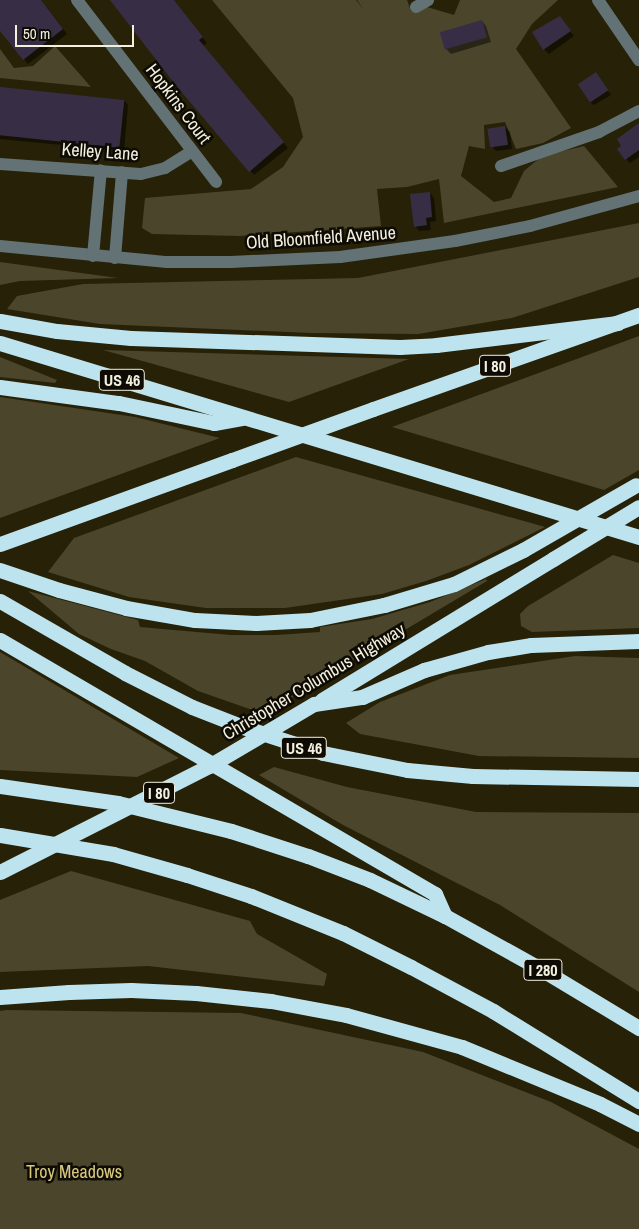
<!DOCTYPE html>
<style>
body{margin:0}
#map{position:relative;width:639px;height:1229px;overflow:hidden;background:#272107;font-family:"Archivo Narrow",sans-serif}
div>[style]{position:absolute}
.green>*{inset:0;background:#4b462b}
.shadow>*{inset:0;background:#0007}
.building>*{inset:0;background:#372e46;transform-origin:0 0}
.minor>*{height:12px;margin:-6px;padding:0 6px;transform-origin:6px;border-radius:6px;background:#627275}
.highway>*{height:15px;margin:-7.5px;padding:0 7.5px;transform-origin:7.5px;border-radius:7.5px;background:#bde4ee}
.highway-bridge>*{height:15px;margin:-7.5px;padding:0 7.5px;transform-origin:7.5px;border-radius:7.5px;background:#bde4ee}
span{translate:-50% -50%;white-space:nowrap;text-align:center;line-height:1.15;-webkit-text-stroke:5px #0d0b03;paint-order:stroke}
.shield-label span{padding:1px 4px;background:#0d0b03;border:1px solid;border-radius:4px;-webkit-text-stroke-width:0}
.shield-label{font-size:16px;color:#f3f0e0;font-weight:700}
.street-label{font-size:18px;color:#f3f0e0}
.park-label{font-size:18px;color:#d8c87e}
.scale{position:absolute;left:15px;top:25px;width:119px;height:22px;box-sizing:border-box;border:2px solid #f3f0e0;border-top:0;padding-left:6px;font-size:15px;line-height:18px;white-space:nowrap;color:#f3f0e0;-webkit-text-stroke:4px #0d0b03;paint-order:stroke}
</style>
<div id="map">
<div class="green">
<div style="clip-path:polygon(212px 0,356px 0,364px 10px,357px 0,407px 0,411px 11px,427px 7px,454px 15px,460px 0,558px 0,532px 24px,516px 49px,571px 128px,543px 143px,516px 149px,505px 122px,484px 125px,485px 149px,469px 146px,461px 176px,494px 202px,511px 198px,524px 171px,542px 156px,584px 146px,618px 187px,444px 223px,439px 179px,407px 187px,377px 189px,381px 226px,240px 236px,152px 234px,142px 228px,145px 198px,251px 189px,283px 167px,303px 137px,293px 98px)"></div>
<div style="clip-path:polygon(55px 46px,91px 87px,0 78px,0 49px,14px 68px,33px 66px)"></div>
<div style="clip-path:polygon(639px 223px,639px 277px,512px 318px,418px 334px,311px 333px,100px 324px,7px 309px,17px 296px,83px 284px,358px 278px)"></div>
<div style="clip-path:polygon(0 262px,118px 278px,20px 281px,0 285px)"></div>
<div style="clip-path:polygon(639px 336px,639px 470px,604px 490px,392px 427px)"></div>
<div style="clip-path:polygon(103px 350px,409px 359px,289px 402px)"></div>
<div style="clip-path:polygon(0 357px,57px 380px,55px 383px,0 377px)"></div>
<div style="clip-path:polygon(0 397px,135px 417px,220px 438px,0 518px)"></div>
<div style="clip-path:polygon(296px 457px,545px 527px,469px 565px,426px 581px,382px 594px,285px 608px,206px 608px,129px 597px,48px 572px,74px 538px)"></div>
<div style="clip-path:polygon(613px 555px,639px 563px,639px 628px,532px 632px,521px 626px,520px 614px,528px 606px)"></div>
<div style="clip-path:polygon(486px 579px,487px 581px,264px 714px,198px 691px,145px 661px,111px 649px,79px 634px,28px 591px,138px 620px,140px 627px,231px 635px,276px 635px,320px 632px,320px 627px,372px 619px,430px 602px)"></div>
<div style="clip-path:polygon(0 652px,179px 758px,137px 777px,0 770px)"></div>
<div style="clip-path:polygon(575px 656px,639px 658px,639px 758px,479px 756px,360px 734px,346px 723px,380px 702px,450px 675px)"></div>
<div style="clip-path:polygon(274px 767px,347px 787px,476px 812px,639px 813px,639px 992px,500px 905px,343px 825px,259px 775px)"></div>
<div style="clip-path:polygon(71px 871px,250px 921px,257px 934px,327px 974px,324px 986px,148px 966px,0 972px,0 900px)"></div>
<div style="clip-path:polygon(6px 1010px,241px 1013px,423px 1052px,551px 1102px,639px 1149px,639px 1229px,0 1229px,0 1011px)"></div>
</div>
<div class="shadow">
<div style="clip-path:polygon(0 0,41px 0,67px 34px,28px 64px,0 29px)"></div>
<div style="clip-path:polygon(112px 0,174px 0,207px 43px,203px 46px,288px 148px,254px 175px)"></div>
<div style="clip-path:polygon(482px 21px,486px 26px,491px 42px,451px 54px,446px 49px)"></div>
<div style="clip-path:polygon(564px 23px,574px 36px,549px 54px,544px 49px)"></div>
<div style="clip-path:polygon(596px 74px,611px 95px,594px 105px,589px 101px)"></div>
<div style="clip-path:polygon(0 88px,124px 100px,128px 105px,124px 151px,0 139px)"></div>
<div style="clip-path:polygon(505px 127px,510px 132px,512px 149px,496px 151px,492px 146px)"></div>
<div style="clip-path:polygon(639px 130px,639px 157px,630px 163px,626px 159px)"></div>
<div style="clip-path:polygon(430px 193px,434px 198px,436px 221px,430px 222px,431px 230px,419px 231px,415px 226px)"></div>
</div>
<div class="building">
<div style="clip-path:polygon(0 0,41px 0,63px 29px,23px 60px,0 31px)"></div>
<div style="clip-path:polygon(110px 0,174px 0,203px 37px,199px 40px,284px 142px,249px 172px,174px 83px)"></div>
<div style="clip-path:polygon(560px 16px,571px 31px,543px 50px,532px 32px)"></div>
<div style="left:482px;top:20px;width:18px;height:44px;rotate:74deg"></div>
<div style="left:596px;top:72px;width:22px;height:22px;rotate:56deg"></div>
<div style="left:0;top:87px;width:125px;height:48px;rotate:6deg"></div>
<div style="clip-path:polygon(639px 123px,639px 150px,625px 160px,617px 149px,621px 146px,617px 139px)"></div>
<div style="left:505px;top:126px;width:19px;height:18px;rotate:81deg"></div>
<div style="clip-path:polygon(430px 192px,432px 217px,426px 218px,427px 225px,414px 227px,410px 194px)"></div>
</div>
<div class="minor">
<div style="left:77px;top:0;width:229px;rotate:52.6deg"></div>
<div style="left:598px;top:0;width:73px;rotate:55.7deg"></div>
<div style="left:416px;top:7px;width:14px;rotate:-30deg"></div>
<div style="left:0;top:164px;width:141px;rotate:4.1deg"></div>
<div style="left:141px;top:174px;width:25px;rotate:-14deg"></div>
<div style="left:165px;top:168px;width:32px;rotate:-32deg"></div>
<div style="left:501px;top:166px;width:104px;rotate:-19.1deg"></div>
<div style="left:599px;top:132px;width:45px;rotate:-27.7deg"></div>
<div style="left:0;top:246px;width:168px;rotate:5.5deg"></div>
<div style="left:167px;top:262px;width:64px"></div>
<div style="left:231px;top:262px;width:109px;rotate:-2.6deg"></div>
<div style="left:340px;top:257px;width:116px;rotate:-7.9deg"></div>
<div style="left:455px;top:241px;width:76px;rotate:-11.3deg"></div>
<div style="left:530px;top:226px;width:113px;rotate:-15.4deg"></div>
<div style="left:93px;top:256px;width:86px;rotate:-84.7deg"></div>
<div style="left:115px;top:258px;width:86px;rotate:-85.3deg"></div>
</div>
<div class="highway">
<div style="left:0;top:321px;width:58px;rotate:10deg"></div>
<div style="left:57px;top:331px;width:74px;rotate:5.4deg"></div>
<div style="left:131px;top:338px;width:269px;rotate:1.9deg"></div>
<div style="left:400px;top:347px;width:36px;rotate:-3deg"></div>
<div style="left:436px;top:345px;width:183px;rotate:-6.9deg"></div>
<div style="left:0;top:343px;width:668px;rotate:16.89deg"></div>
<div style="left:0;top:387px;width:120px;rotate:7.7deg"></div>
<div style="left:119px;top:403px;width:97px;rotate:11.9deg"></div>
<div style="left:214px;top:423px;width:28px;rotate:-10deg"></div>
<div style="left:373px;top:409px;width:282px;rotate:-19.5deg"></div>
<div style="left:0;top:544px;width:247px;rotate:-19.9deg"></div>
<div style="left:0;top:570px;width:62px;rotate:18.7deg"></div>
<div style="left:59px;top:590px;width:69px;rotate:15deg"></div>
<div style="left:126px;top:608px;width:70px;rotate:9.9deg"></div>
<div style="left:195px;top:620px;width:61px;rotate:2.8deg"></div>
<div style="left:256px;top:623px;width:54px;rotate:-3.2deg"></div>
<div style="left:310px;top:620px;width:76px;rotate:-11.5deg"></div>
<div style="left:384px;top:605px;width:73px;rotate:-16.7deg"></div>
<div style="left:454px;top:584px;width:77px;rotate:-26.2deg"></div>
<div style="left:0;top:601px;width:144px;rotate:29.9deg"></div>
<div style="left:125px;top:673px;width:75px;rotate:26.9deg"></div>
<div style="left:192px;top:707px;width:55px;rotate:21.4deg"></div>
<div style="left:243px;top:727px;width:84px;rotate:18deg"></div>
<div style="left:323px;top:753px;width:86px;rotate:11.4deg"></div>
<div style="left:407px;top:770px;width:66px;rotate:5.2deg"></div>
<div style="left:473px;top:776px;width:166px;rotate:1deg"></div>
<div style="left:0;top:640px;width:504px;rotate:30.28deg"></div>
<div style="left:435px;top:894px;width:24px;rotate:66deg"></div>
<div style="left:322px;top:700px;width:271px;rotate:-31.4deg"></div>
<div style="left:314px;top:704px;width:49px;rotate:-8.3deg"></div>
<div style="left:362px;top:697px;width:68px;rotate:-23.5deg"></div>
<div style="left:424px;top:670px;width:66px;rotate:-15.7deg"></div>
<div style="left:488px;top:652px;width:44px;rotate:-9.2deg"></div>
<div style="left:531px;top:645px;width:108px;rotate:-2.1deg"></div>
<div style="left:0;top:786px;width:119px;rotate:8.2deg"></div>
<div style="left:118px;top:803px;width:116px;rotate:13.9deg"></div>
<div style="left:231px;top:831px;width:81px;rotate:18deg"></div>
<div style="left:308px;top:856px;width:66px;rotate:21.2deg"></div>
<div style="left:370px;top:880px;width:83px;rotate:25.6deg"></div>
<div style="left:445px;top:916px;width:115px;rotate:29deg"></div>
<div style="left:546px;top:972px;width:109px;rotate:31.1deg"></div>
<div style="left:0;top:835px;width:115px;rotate:9.5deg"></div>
<div style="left:113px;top:854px;width:77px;rotate:15.8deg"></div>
<div style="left:187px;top:875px;width:67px;rotate:18.2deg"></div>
<div style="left:251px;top:896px;width:99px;rotate:21.9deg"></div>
<div style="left:343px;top:933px;width:76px;rotate:26.6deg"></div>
<div style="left:411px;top:967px;width:93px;rotate:28.2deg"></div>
<div style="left:493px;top:1011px;width:172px;rotate:31.7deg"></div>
<div style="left:0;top:997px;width:69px;rotate:-4.1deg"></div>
<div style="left:69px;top:992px;width:62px;rotate:-1.8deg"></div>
<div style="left:131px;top:990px;width:65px;rotate:2.6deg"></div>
<div style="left:196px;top:993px;width:75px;rotate:6.1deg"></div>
<div style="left:271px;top:1001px;width:76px;rotate:10.6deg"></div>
<div style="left:346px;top:1015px;width:120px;rotate:15.4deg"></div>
<div style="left:462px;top:1047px;width:149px;rotate:22.4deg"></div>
<div style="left:600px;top:1104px;width:44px;rotate:27.1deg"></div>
</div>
<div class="highway-bridge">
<div style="left:232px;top:460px;width:150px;rotate:-19.9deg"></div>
<div style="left:523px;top:550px;width:130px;rotate:-29.9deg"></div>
<div style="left:553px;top:559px;width:100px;rotate:-31.2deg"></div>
<div style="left:0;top:872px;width:234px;rotate:-26.9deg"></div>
<div style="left:209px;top:766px;width:122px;rotate:-30.6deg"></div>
</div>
<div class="shield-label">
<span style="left:495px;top:366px">I 80</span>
<span style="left:122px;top:380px">US 46</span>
<span style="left:304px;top:748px">US 46</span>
<span style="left:159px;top:793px">I 80</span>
<span style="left:543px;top:970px">I 280</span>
</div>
<div class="street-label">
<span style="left:178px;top:104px;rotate:53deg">Hopkins Court</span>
<span style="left:100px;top:152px;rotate:4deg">Kelley Lane</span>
<span style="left:321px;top:238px;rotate:-4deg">Old Bloomfield Avenue</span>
<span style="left:314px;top:682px;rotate:-31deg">Christopher Columbus Highway</span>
</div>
<div class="park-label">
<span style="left:74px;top:1172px">Troy Meadows</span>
</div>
<div class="scale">50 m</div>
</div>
